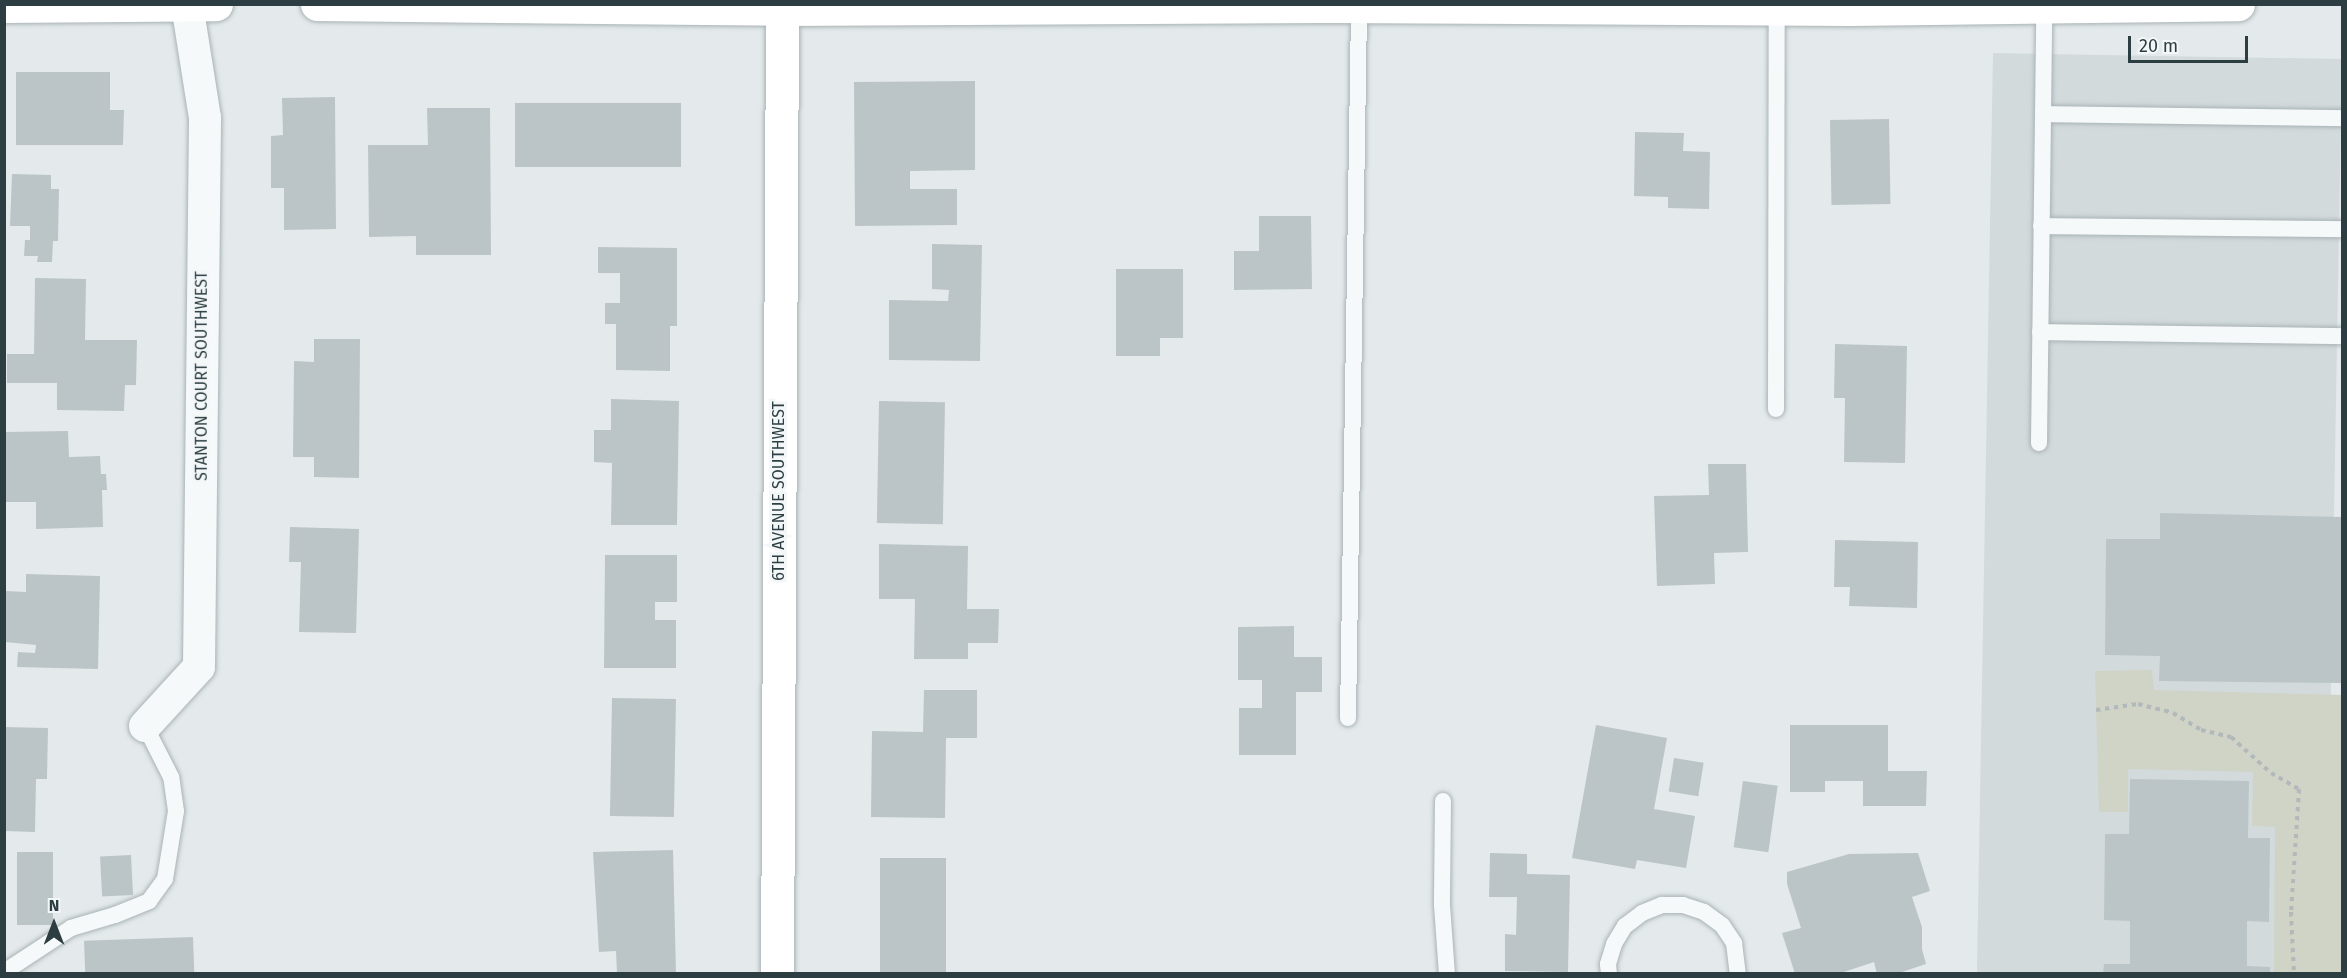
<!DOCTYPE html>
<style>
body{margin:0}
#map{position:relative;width:2347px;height:978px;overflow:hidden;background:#e4eaeb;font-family:"Fira Sans",sans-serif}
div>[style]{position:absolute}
.built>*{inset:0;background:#d2dadc;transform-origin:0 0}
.green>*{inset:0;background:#d0d4c6}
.building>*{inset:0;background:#bbc5c7;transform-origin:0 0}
.path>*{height:4px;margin-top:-2px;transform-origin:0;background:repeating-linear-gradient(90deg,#b2b9bb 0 4.5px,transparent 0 9px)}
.roads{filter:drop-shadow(0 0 2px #a9b3b5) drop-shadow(0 0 2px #a9b3b5)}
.lane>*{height:16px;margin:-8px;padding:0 8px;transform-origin:8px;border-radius:8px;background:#f6f9f9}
.street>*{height:32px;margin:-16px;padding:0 16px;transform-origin:16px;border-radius:16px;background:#f6f9f9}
.secondary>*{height:33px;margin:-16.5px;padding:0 16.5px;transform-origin:16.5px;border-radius:16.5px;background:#fff}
span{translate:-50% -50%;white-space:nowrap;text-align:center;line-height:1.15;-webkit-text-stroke:6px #f3f7f8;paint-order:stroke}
.street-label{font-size:16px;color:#2d3e42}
.frame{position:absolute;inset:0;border:6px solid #2d3e42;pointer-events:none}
.north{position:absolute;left:24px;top:894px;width:60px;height:60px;-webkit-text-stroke:4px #f3f7f8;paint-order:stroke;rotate:0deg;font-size:16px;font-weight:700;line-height:24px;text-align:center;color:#2d3e42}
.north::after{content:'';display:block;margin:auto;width:21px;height:27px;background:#2d3e42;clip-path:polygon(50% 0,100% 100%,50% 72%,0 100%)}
.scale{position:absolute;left:2128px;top:36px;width:120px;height:27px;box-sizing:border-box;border:3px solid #2d3e42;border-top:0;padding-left:8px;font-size:18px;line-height:21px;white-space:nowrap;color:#2d3e42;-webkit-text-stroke:4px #f3f7f8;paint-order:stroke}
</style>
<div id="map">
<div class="built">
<div style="left:1993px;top:53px;width:349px;height:921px;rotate:1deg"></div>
</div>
<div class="green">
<div style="clip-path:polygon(2152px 670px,2154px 690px,2342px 695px,2342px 973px,2274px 973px,2275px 827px,2252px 826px,2253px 772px,2128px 769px,2128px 812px,2099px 812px,2095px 671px)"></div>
</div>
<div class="building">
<div style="clip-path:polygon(16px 72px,110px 72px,110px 110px,124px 110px,123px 145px,16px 145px)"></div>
<div style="clip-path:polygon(975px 81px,975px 170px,910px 171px,910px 189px,957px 189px,957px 225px,855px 226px,854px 82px)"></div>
<div style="clip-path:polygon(335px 97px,336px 229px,284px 230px,284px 188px,271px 188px,271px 136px,283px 135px,282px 98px)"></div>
<div style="left:515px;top:103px;width:166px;height:64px"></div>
<div style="clip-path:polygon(427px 108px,490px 108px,491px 255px,416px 255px,416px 236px,369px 237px,368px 145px,428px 145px)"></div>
<div style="left:1889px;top:119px;width:85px;height:59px;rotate:89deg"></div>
<div style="clip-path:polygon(1635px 132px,1684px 133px,1683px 151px,1710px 152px,1709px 209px,1668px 208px,1668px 197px,1634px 196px)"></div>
<div style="clip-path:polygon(12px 174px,51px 175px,51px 189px,59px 189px,58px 241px,53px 241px,52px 262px,37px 262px,38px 256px,24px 256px,25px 240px,30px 240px,30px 226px,10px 226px)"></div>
<div style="clip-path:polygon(1259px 216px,1311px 216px,1312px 289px,1234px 290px,1234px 251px,1259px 251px)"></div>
<div style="clip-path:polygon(932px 244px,982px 245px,980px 361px,889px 360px,889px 300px,948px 301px,949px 290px,932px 289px)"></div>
<div style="clip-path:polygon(598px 247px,677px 248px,677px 326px,670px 326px,670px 371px,616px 370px,616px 324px,605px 324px,605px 303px,620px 303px,620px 273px,598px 273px)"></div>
<div style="clip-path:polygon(1116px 269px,1183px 269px,1183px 338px,1160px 338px,1160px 356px,1116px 356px)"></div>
<div style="clip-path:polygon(35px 278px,86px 279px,85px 340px,137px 340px,136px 385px,125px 385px,124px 411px,57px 410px,57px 383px,7px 383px,7px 354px,34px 354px)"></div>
<div style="clip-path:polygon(314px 339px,360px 339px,359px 478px,314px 477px,314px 457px,293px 457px,294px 361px,314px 362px)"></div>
<div style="clip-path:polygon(1835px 344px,1907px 346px,1905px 463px,1844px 462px,1845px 398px,1834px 398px)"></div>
<div style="clip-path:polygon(611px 399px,679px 401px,677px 525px,611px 525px,612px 463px,594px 462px,594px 430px,611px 430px)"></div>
<div style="left:879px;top:401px;width:66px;height:122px;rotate:1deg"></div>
<div style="clip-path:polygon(68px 431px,69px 457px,100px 456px,101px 474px,106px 474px,107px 490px,102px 490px,103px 527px,36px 529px,36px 502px,4px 502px,4px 432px)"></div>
<div style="clip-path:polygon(1708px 464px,1746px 464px,1748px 552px,1714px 553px,1715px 584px,1657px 586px,1654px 496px,1709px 495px)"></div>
<div style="clip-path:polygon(2160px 513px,2342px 517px,2342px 683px,2159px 681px,2160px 656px,2105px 655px,2106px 539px,2160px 539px)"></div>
<div style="clip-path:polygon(290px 527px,359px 529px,356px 633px,299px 632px,301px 562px,289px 562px)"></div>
<div style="clip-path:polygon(1835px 540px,1918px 542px,1917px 608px,1849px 606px,1850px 587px,1834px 587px)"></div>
<div style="clip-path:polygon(879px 544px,968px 546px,967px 609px,999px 609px,998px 643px,968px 643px,968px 659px,914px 659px,915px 599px,879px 599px)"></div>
<div style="clip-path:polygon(605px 555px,677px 555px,677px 602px,655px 602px,655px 620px,676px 620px,676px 668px,604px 668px)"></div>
<div style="clip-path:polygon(26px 574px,100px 576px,98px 669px,17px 667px,18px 652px,35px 653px,36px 645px,5px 642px,6px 591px,26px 592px)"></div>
<div style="clip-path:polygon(1294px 626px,1294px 657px,1322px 657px,1322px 692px,1296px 692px,1296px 755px,1239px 755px,1239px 708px,1262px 708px,1262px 680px,1238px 680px,1238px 627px)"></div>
<div style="clip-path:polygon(924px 690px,977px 690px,977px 738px,946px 738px,945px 818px,871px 817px,872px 731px,923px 732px)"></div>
<div style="left:612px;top:698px;width:64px;height:118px;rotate:1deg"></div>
<div style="clip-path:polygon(1596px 725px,1667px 738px,1654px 809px,1695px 816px,1686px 868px,1637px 860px,1635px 869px,1572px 858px)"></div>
<div style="clip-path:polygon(1790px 725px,1888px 725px,1888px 771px,1927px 771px,1926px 806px,1863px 806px,1863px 781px,1825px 781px,1825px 792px,1790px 792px)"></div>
<div style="clip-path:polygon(4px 727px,48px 728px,47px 779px,36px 779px,35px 832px,4px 831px)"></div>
<div style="left:1674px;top:758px;width:30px;height:34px;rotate:9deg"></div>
<div style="clip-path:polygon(2130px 779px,2249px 781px,2248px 838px,2270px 838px,2269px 922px,2247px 921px,2247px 966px,2270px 967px,2270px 974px,2103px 974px,2104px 964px,2130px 964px,2130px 921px,2104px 920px,2105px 834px,2129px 834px)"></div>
<div style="left:1743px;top:781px;width:35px;height:67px;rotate:8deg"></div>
<div style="clip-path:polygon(673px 850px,676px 974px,617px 974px,616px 951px,599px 952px,593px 852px)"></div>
<div style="left:53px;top:852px;width:73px;height:36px;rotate:90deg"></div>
<div style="clip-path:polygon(1490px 853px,1527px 854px,1527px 874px,1570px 875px,1568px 972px,1505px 971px,1505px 934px,1516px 935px,1517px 897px,1489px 897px)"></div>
<div style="clip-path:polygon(1918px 853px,1930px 891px,1912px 897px,1922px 927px,1922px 949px,1926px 964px,1896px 974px,1877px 974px,1874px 962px,1838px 974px,1795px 974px,1782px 933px,1801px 928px,1787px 884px,1787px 872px,1849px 854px)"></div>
<div style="left:131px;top:855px;width:40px;height:31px;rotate:87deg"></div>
<div style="left:880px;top:858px;width:66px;height:116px"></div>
<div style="left:193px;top:937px;width:37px;height:109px;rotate:88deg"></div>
</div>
<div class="path">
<div style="left:2096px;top:710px;width:42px;rotate:-8.1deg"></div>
<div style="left:2138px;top:704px;width:36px;rotate:14deg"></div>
<div style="left:2173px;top:713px;width:33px;rotate:31deg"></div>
<div style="left:2201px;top:730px;width:31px;rotate:13deg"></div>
<div style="left:2231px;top:737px;width:54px;rotate:42deg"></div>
<div style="left:2271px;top:773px;width:32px;rotate:30deg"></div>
<div style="left:2299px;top:789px;width:123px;rotate:93.7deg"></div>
<div style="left:2291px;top:912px;width:62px;rotate:87.2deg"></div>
</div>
<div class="roads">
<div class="lane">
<div style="left:2043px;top:114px;width:299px;rotate:0.8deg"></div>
<div style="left:2041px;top:226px;width:301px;rotate:0.6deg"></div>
<div style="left:2040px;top:332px;width:302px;rotate:0.8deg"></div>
<div style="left:1776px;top:409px;width:400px;rotate:-89.9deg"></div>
<div style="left:2039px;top:443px;width:435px;rotate:-89.3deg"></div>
<div style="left:1348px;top:718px;width:711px;rotate:-89.11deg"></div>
<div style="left:1443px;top:801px;width:104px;rotate:90.6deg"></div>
<div style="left:1442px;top:905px;width:69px;rotate:85.9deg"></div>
<div style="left:4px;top:972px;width:80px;rotate:-33.3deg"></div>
<div style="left:71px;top:928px;width:46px;rotate:-16.5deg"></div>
<div style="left:115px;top:915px;width:37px;rotate:-22deg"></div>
<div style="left:149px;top:901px;width:27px;rotate:-54deg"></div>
<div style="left:165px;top:879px;width:69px;rotate:-80.8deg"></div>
<div style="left:176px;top:811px;width:34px;rotate:-98deg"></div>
<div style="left:171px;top:777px;width:57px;rotate:-117deg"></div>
<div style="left:1609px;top:974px;width:10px;rotate:-96deg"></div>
<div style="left:1608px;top:964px;width:21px;rotate:-73deg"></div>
<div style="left:1614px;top:944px;width:21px;rotate:-59deg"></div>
<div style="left:1625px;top:926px;width:21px;rotate:-37deg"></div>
<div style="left:1642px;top:913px;width:22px;rotate:-22deg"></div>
<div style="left:1662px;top:905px;width:21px"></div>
<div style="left:1683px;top:905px;width:22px;rotate:18deg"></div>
<div style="left:1704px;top:912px;width:22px;rotate:36deg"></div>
<div style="left:1722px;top:925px;width:22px;rotate:56deg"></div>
<div style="left:1734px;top:943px;width:31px;rotate:83deg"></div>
</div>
<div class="street">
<div style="left:145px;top:726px;width:80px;rotate:-47.5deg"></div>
<div style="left:199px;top:667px;width:549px;rotate:-89.37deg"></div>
<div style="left:205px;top:118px;width:115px;rotate:-99deg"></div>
</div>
<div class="secondary">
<div style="left:317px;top:4px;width:465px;rotate:0.6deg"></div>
<div style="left:782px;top:9px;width:545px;rotate:-0.32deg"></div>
<div style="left:1327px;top:6px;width:524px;rotate:0.33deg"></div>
<div style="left:1851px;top:9px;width:387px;rotate:-0.7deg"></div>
<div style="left:4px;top:6px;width:212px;rotate:-0.5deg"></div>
<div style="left:777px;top:974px;width:965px;rotate:-89.7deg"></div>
</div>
</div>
<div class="street-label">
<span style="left:202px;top:376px;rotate:-90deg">STANTON COURT SOUTHWEST</span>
<span style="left:779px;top:491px;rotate:-90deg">6TH AVENUE SOUTHWEST</span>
</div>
<div class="frame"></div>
<div class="north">N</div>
<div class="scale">20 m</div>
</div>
